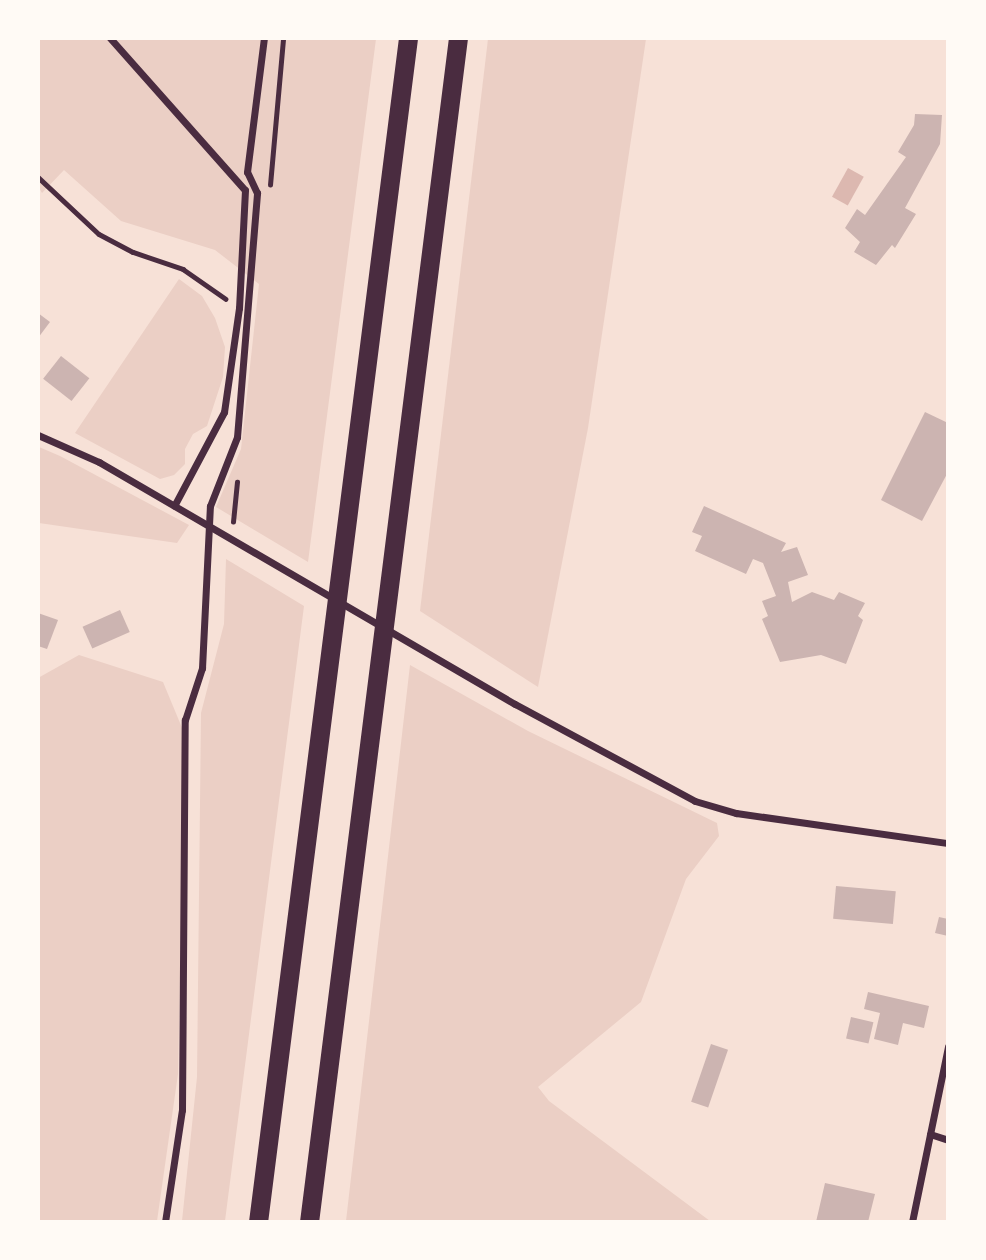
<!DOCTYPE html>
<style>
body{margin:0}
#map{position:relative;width:986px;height:1260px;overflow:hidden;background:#f7e1d7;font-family:"Fira Sans",sans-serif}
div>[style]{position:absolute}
.green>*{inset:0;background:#ebcfc5}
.water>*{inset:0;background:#dcb8b0;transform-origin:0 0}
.building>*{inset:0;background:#ccb4b1;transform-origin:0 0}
.path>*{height:4.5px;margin:-2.25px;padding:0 2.25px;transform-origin:2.25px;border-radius:2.25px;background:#4a2c40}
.minor>*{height:7px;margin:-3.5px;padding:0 3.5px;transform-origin:3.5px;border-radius:3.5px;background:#4a2c40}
.motorway>*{height:19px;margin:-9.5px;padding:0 9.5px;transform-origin:9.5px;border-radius:9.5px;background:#4a2c40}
span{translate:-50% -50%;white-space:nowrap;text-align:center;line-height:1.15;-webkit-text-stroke:6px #fffaf5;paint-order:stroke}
.frame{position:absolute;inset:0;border:40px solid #fffaf5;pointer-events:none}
</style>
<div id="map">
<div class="green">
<div style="clip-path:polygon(38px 39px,376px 39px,308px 562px,216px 507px,241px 449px,259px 284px,215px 250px,121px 221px,64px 170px,42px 193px,38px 186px)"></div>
<div style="clip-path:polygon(488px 39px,646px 39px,588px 428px,538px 687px,420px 611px)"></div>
<div style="clip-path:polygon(179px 279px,202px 296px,215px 318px,225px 347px,223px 377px,207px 426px,193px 434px,185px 449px,185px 464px,174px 475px,160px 479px,75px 433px)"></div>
<div style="clip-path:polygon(39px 447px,60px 456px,189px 525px,177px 543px,39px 523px)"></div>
<div style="clip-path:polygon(226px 559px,304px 606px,225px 1221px,182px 1221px,197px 1077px,201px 713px,224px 624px)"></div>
<div style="clip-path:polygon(79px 655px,163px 682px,185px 735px,178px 1074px,157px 1221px,39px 1221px,38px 678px)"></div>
<div style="clip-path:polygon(410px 665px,528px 731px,717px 823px,719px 836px,686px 879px,641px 1002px,538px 1087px,549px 1101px,710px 1221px,346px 1221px)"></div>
</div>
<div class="water">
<div style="left:848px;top:168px;width:18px;height:33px;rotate:29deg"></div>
</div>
<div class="building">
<div style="clip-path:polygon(915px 114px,942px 115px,940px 144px,905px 208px,916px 214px,895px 248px,892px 245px,876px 265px,854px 252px,860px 242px,845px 228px,857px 209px,865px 215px,906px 157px,898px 152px,914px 125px)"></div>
<div style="clip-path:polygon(38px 313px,50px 322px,38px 338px)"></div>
<div style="left:61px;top:356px;width:36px;height:29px;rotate:38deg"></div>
<div style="clip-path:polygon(925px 412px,948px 423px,948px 472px,922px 521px,881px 500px)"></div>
<div style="clip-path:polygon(704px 506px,786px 543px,781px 552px,797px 547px,808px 575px,788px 582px,792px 602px,812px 592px,834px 600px,839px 592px,865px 603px,858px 616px,863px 620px,846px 664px,821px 655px,780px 662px,762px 619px,768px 616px,762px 601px,776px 596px,763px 563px,753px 559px,746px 574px,695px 551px,702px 536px,692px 532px)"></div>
<div style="left:120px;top:610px;width:24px;height:41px;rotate:66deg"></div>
<div style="clip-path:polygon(38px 613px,58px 620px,47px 649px,38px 646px)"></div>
<div style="left:836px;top:886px;width:60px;height:33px;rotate:5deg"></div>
<div style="clip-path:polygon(939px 917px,948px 919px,948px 936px,935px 933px)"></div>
<div style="clip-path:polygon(868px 992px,929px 1006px,924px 1028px,903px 1023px,898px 1045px,874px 1039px,880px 1013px,864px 1009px)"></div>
<div style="left:851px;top:1017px;width:23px;height:22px;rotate:13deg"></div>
<div style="left:711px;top:1044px;width:18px;height:61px;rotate:19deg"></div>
<div style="clip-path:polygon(825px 1183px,875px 1194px,868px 1222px,816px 1222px)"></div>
</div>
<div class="path">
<div style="left:38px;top:177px;width:83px;rotate:43.1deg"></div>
<div style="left:99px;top:234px;width:38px;rotate:28deg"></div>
<div style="left:133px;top:252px;width:53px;rotate:18.8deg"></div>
<div style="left:183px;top:269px;width:52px;rotate:34.9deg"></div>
<div style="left:270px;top:185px;width:148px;rotate:-84.9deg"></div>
<div style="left:233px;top:522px;width:40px;rotate:-84.3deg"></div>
</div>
<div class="minor">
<div style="left:110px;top:38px;width:203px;rotate:48.4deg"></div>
<div style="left:245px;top:190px;width:118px;rotate:92.9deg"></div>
<div style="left:239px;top:308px;width:105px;rotate:98.2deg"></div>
<div style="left:224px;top:412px;width:106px;rotate:118deg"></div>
<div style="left:38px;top:435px;width:67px;rotate:23.9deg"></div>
<div style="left:99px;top:462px;width:481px;rotate:30.2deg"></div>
<div style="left:515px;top:704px;width:204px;rotate:28.3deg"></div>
<div style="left:695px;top:801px;width:43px;rotate:16.3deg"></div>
<div style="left:736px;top:813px;width:214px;rotate:8.1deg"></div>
<div style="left:930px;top:1134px;width:19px;rotate:18deg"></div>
<div style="left:165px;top:1222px;width:113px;rotate:-81.4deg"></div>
<div style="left:182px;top:1110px;width:390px;rotate:-89.6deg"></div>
<div style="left:185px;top:720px;width:55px;rotate:-71.9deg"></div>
<div style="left:202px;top:668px;width:162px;rotate:-87.2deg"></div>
<div style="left:210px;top:506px;width:74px;rotate:-68.6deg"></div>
<div style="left:237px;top:437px;width:245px;rotate:-85.3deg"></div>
<div style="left:257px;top:193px;width:23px;rotate:-115deg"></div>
<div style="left:247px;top:172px;width:135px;rotate:-82.8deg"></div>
<div style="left:912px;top:1222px;width:179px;rotate:-78.4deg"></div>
</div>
<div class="motorway">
<div style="left:258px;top:1222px;width:1193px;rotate:-82.78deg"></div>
<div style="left:309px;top:1222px;width:1193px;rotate:-82.83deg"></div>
</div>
<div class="frame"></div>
</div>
